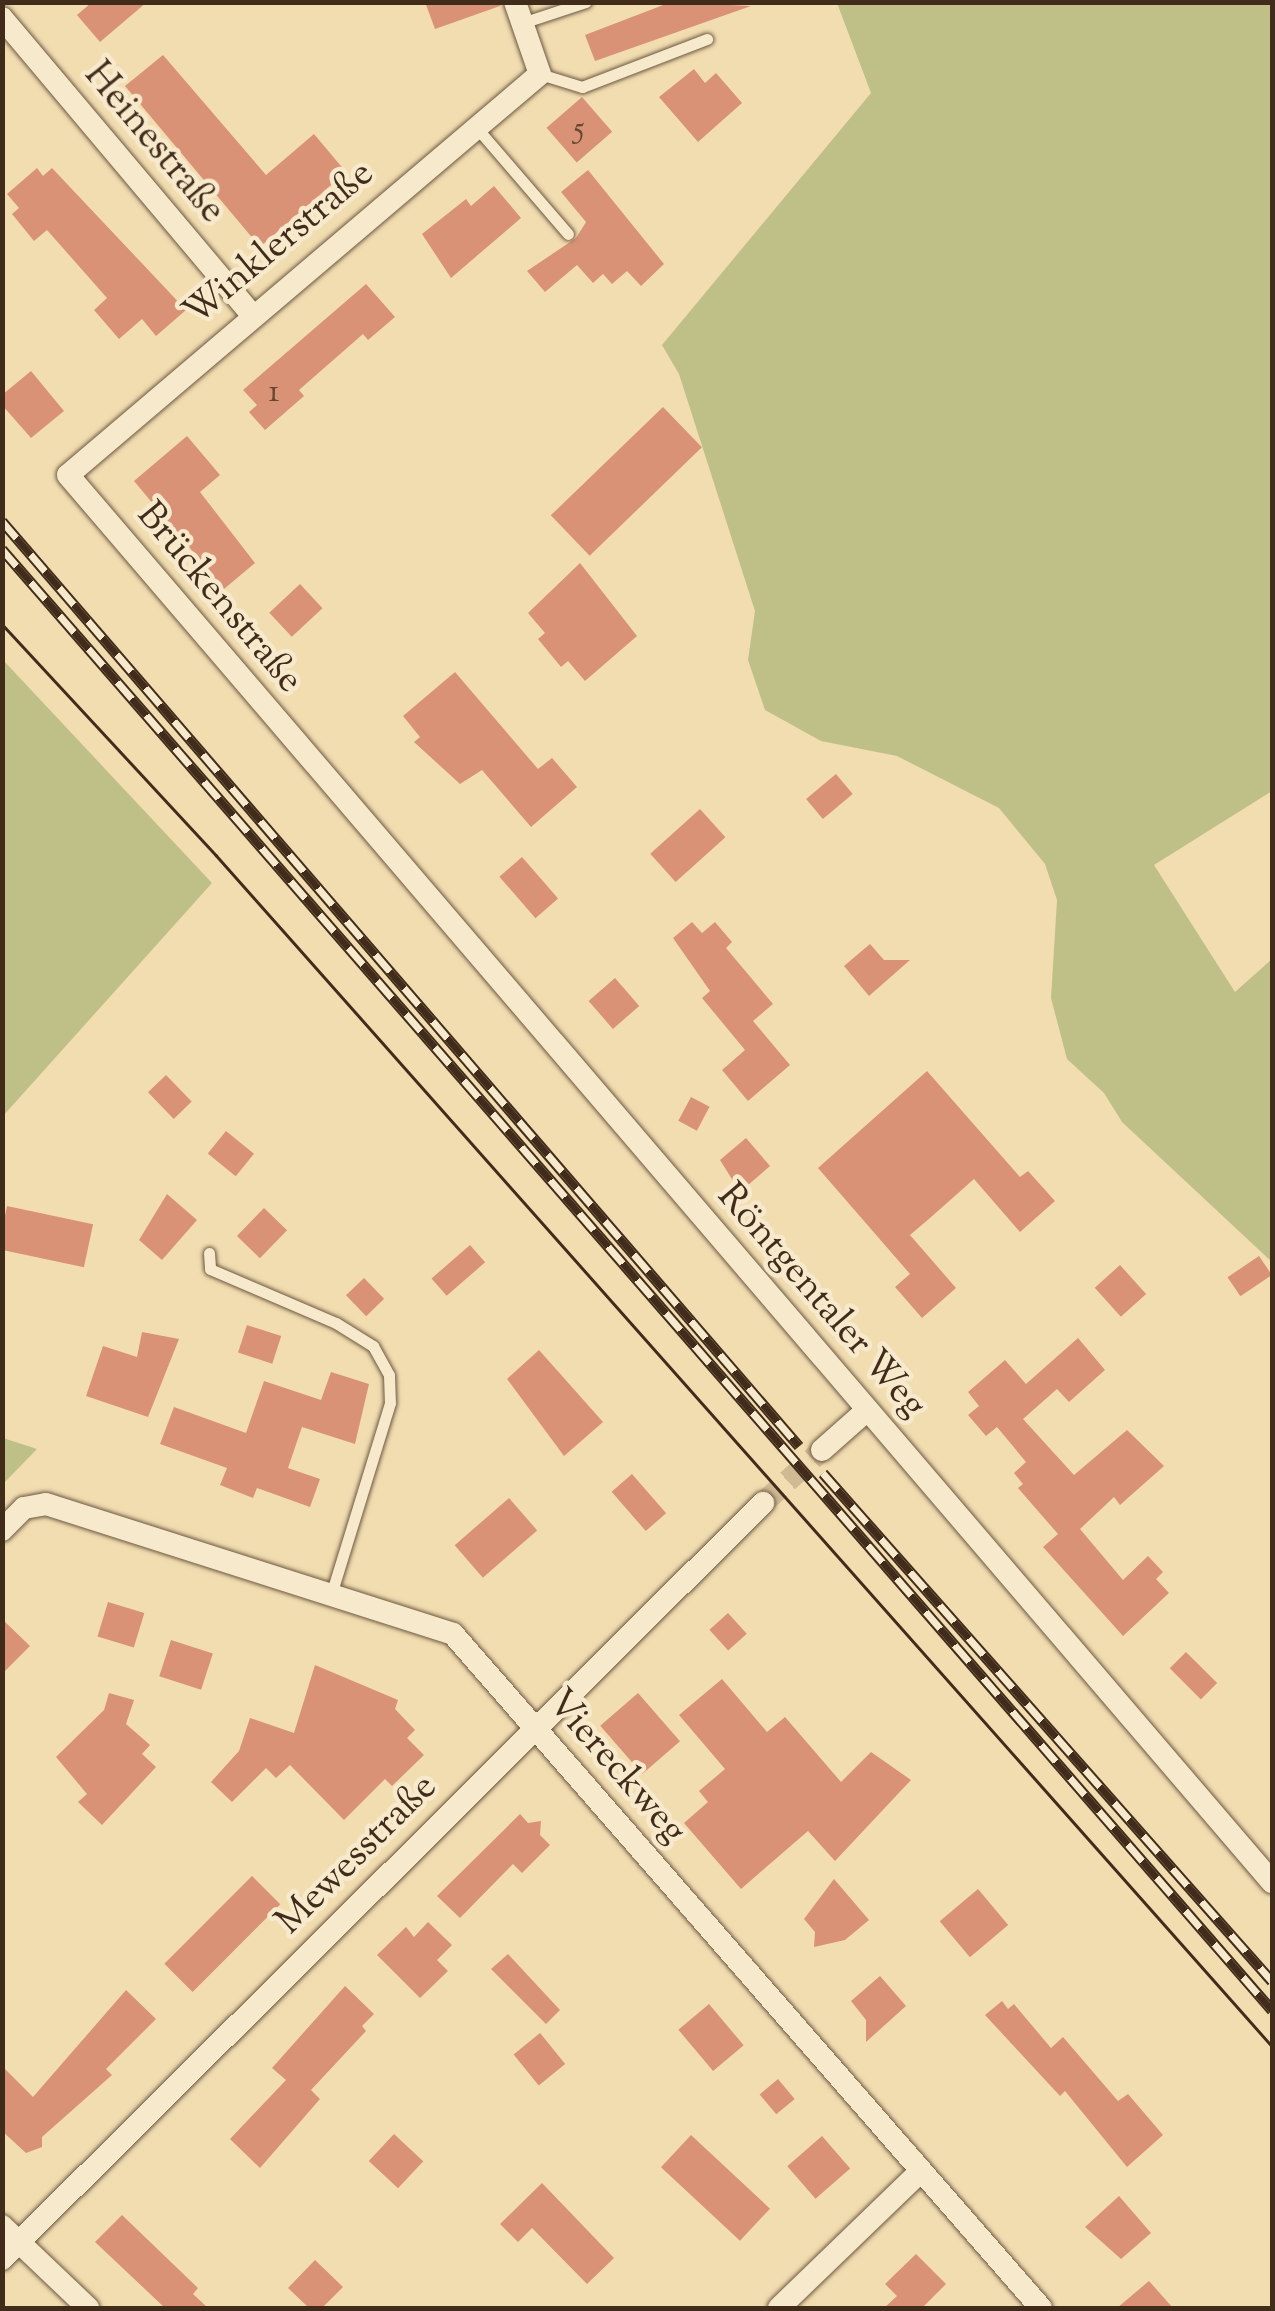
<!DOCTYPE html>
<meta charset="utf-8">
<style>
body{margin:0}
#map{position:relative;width:1275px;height:2311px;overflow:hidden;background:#f2ddb1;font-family:"Sorts Mill Goudy",serif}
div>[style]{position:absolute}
.green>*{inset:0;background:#bfbf88}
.building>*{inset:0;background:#da9277;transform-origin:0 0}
.street-tunnel>*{height:22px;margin-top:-11px;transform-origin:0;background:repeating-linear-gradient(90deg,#cfba93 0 22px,transparent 0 33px)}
.roads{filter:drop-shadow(0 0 2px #6d5840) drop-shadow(0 0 2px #6d5840)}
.lane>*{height:11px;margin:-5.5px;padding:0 5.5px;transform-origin:5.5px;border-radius:5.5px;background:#f7e9cc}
.street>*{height:22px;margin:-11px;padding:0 11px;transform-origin:11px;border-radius:11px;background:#f7e9cc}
.tram>*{height:2.5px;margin:-1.25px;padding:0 1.25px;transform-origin:1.25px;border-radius:1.25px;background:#412c1b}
.rail>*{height:11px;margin-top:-5.5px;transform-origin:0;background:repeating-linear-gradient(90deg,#f7e9cc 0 22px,#412c1b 0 44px);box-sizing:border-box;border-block:2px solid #412c1b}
span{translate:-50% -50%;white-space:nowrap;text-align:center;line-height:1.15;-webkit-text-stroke:9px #f7e9cc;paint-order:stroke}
.number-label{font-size:32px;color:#674632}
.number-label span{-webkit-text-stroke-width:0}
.street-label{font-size:38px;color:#412c1b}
.frame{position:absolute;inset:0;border:5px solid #412c1b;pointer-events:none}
</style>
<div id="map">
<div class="green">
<div style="clip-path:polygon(837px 3px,1272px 3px,1272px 791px,1154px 865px,1235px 992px,1272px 959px,1272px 1262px,1122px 1122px,1104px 1093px,1067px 1059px,1051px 998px,1057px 900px,1045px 864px,999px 808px,897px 756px,821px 741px,765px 710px,748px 660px,755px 611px,679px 374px,662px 345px,871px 93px)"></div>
<div style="clip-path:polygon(3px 660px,212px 883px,3px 1116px)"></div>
<div style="clip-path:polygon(3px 1438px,37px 1449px,3px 1484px,2px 1438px)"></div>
</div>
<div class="building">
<div style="clip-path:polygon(92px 2px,147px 2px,100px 42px,77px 15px)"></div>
<div style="clip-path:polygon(425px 2px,499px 2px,500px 6px,435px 29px)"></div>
<div style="clip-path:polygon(671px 2px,751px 6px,595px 61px,585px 35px)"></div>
<div style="clip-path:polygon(163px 55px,266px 175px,314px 134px,346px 172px,260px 247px,125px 86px)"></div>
<div style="clip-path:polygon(694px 69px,705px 83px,716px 73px,742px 103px,698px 142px,659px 97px)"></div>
<div style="left:582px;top:97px;width:46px;height:47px;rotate:49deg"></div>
<div style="clip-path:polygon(37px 168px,43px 176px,52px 168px,186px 310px,156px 336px,142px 319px,119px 339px,94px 310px,107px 298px,47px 230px,34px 241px,12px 214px,19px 208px,7px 194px)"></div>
<div style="clip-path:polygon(588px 170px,664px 264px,641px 286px,627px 271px,612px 284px,603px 274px,593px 283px,577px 265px,545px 292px,527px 271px,576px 238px,586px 222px,561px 192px)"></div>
<div style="clip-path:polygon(494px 186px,521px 218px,451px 278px,422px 234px,466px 199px,471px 206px)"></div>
<div style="clip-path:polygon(366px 284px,395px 317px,368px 340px,363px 334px,299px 390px,304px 396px,265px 430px,249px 412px,257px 405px,243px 390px)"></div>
<div style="clip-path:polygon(31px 371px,64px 411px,31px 438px,2px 405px,2px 395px)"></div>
<div style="left:663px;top:407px;width:56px;height:156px;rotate:46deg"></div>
<div style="clip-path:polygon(187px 436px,220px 475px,200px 492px,255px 563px,224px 589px,134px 481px)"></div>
<div style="clip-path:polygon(580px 563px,637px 636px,585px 681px,568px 661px,561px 667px,538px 639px,545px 633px,528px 613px)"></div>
<div style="left:300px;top:584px;width:33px;height:42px;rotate:47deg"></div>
<div style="clip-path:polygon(455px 672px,538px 769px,552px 758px,577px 787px,531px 827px,482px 770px,460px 784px,414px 742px,420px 737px,403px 716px)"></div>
<div style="left:836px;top:774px;width:26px;height:39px;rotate:50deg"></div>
<div style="left:700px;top:809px;width:38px;height:67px;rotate:48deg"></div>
<div style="left:522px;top:857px;width:55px;height:30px;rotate:49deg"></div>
<div style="clip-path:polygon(692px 922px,702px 933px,715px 922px,732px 942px,726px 948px,773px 1004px,753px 1021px,790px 1065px,748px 1101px,722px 1070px,745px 1050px,702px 998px,710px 991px,673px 938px)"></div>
<div style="clip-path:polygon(870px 944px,884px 960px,910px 960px,869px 996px,844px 966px)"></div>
<div style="left:615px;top:978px;width:37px;height:35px;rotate:49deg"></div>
<div style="clip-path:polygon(927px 1071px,1020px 1177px,1028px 1171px,1055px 1201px,1020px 1232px,974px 1179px,930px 1218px,910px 1235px,956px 1288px,922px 1318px,895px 1287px,910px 1274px,818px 1168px)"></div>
<div style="left:166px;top:1075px;width:37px;height:25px;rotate:46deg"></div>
<div style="left:691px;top:1097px;width:21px;height:27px;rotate:28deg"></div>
<div style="left:226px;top:1131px;width:36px;height:29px;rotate:39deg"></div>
<div style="clip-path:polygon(746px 1138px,770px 1166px,740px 1192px,720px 1160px)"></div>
<div style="clip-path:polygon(167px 1194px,197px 1220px,162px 1260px,139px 1240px)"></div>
<div style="left:7px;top:1206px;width:88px;height:44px;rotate:12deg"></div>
<div style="left:264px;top:1208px;width:32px;height:39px;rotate:44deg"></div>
<div style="left:470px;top:1245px;width:23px;height:51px;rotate:49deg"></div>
<div style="left:1259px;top:1256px;width:23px;height:38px;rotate:56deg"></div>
<div style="left:1120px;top:1265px;width:39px;height:34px;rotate:48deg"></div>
<div style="left:364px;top:1278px;width:29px;height:25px;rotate:46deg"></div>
<div style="left:247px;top:1325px;width:36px;height:29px;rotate:18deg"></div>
<div style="clip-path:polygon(142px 1332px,179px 1339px,148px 1417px,86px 1396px,103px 1346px,137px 1357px)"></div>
<div style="clip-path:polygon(1078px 1338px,1105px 1370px,1069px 1402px,1057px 1389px,1023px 1419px,1074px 1475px,1127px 1430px,1164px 1466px,1120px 1505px,1114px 1497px,1080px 1529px,1123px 1580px,1148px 1556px,1163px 1572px,1156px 1579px,1169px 1593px,1123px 1636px,1043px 1547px,1058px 1534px,1018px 1488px,1023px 1484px,1014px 1473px,1026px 1462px,997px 1427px,986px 1436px,968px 1415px,979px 1406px,968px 1392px,1005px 1360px,1026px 1384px)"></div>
<div style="clip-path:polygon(539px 1350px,603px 1422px,564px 1456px,507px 1379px)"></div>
<div style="clip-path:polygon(331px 1372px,369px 1384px,355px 1444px,302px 1427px,288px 1468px,320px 1479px,310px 1507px,257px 1488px,253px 1498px,220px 1485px,227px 1468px,160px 1444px,174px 1407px,246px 1433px,264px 1381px,321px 1400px)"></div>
<div style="left:632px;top:1474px;width:52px;height:27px;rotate:49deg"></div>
<div style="left:509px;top:1498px;width:43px;height:72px;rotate:49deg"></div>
<div style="left:108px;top:1602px;width:38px;height:36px;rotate:17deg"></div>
<div style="left:728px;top:1613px;width:28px;height:25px;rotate:48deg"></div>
<div style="clip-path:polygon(2px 1619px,30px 1646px,2px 1674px)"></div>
<div style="left:171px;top:1640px;width:44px;height:38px;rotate:18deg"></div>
<div style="left:1186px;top:1652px;width:44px;height:23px;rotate:45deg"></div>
<div style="clip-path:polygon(315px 1665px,398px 1700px,395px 1709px,415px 1730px,407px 1738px,424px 1755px,392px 1786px,385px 1779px,344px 1820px,290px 1765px,276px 1778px,266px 1768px,232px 1802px,211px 1782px,239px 1751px,250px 1718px,294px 1733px)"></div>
<div style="clip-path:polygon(722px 1679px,767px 1732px,785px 1717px,841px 1782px,871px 1752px,911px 1780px,835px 1861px,808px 1831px,741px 1889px,684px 1823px,708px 1802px,699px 1791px,725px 1769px,679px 1715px)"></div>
<div style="clip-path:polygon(109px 1693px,134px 1700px,126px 1724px,150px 1745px,142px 1754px,156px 1767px,102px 1825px,78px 1802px,87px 1794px,56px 1757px,104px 1710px)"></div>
<div style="left:638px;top:1693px;width:64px;height:50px;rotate:49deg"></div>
<div style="clip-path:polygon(520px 1814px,528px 1823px,541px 1821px,540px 1835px,550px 1845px,522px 1873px,513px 1864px,460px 1918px,437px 1896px)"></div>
<div style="left:252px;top:1876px;width:40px;height:124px;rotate:45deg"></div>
<div style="clip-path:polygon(834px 1879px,869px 1920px,845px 1940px,814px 1947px,815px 1932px,804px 1919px)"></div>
<div style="left:978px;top:1889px;width:47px;height:50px;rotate:50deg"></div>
<div style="clip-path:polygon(428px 1922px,452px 1945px,437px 1960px,448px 1971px,420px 1998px,377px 1955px,406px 1927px,414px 1937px)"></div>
<div style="clip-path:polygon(508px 1954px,560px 2010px,546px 2024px,491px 1969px)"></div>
<div style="clip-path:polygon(880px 1976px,906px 2006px,866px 2042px,866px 2020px,851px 2001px)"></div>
<div style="clip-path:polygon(345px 1986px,374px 2014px,362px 2026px,366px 2031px,311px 2090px,320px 2099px,260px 2168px,230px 2139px,286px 2080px,272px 2068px)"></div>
<div style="clip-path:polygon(126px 1990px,156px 2019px,106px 2069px,112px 2075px,42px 2137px,42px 2147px,26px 2153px,2px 2131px,2px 2066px,33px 2097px)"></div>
<div style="clip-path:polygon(1002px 2001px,1008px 2009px,1014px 2004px,1051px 2048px,1063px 2037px,1118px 2101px,1128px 2094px,1163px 2135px,1127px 2167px,1065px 2091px,1060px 2096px,985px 2015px)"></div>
<div style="left:709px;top:2004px;width:54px;height:40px;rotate:50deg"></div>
<div style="left:540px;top:2033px;width:40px;height:34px;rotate:51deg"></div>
<div style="left:778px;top:2079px;width:26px;height:24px;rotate:50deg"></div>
<div style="left:394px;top:2134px;width:40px;height:37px;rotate:43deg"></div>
<div style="left:691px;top:2135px;width:108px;height:44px;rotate:43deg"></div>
<div style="left:822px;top:2136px;width:43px;height:46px;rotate:49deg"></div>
<div style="clip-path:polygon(542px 2183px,614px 2258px,587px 2284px,532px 2228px,518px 2242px,500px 2224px)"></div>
<div style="clip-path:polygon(1119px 2196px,1151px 2233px,1121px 2259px,1085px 2227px)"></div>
<div style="clip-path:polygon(122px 2215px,198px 2288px,193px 2294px,208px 2308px,165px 2308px,95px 2242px)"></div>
<div style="clip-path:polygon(916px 2254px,946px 2284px,922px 2308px,884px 2308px,897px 2296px,885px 2284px)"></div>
<div style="clip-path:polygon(315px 2260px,343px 2287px,322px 2308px,309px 2308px,288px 2288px)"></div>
<div style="clip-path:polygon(1149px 2281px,1173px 2308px,1117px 2308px)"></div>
</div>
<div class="street-tunnel">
<div style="left:763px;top:1503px;width:79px;rotate:-41.9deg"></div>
</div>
<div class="roads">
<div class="lane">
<div style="left:522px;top:23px;width:67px;rotate:-18.2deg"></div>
<div style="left:540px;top:74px;width:44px;rotate:17.2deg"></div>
<div style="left:582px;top:87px;width:134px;rotate:-21deg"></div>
<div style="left:476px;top:127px;width:141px;rotate:49.3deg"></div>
<div style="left:209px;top:1253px;width:16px;rotate:86deg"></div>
<div style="left:210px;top:1269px;width:137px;rotate:23.2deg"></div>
<div style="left:336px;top:1323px;width:44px;rotate:31.9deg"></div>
<div style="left:373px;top:1346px;width:33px;rotate:61deg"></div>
<div style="left:389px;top:1375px;width:28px;rotate:88deg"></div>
<div style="left:390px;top:1403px;width:201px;rotate:107.1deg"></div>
</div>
<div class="street">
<div style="left:515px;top:2px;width:76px;rotate:70.9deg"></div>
<div style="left:540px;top:74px;width:619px;rotate:139.65deg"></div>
<div style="left:68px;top:475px;width:1852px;rotate:49.45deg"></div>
<div style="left:2px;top:18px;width:387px;rotate:49.9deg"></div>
<div style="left:822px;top:1450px;width:60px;rotate:-41.6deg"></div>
<div style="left:2px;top:1530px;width:31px;rotate:-45deg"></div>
<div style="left:24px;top:1508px;width:22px;rotate:-10deg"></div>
<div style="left:46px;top:1504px;width:427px;rotate:17.7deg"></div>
<div style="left:453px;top:1634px;width:894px;rotate:48.9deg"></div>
<div style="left:2px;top:2226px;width:119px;rotate:43.6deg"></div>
<div style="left:2px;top:2259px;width:1073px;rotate:-44.81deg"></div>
<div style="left:779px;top:2308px;width:197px;rotate:-44deg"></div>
</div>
</div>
<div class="tram">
<div style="left:2px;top:624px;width:315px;rotate:47.2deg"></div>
<div style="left:216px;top:855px;width:1592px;rotate:48.44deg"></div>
</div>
<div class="rail">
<div style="left:2px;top:521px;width:1221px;rotate:49.25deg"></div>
<div style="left:2px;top:549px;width:1936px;rotate:49deg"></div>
<div style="left:823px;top:1473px;width:678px;rotate:48.53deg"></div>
</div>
<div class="number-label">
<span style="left:579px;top:130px">5</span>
<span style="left:274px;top:393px">1</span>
</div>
<div class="street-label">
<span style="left:153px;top:144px;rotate:50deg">Heinestraße</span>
<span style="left:280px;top:245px;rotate:-40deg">Winklerstraße</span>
<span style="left:218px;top:599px;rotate:50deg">Brückenstraße</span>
<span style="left:820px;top:1302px;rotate:49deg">Röntgentaler Weg</span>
<span style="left:615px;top:1768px;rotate:49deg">Viereckweg</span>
<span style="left:358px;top:1856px;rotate:-45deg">Mewesstraße</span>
</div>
<div class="frame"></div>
</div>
